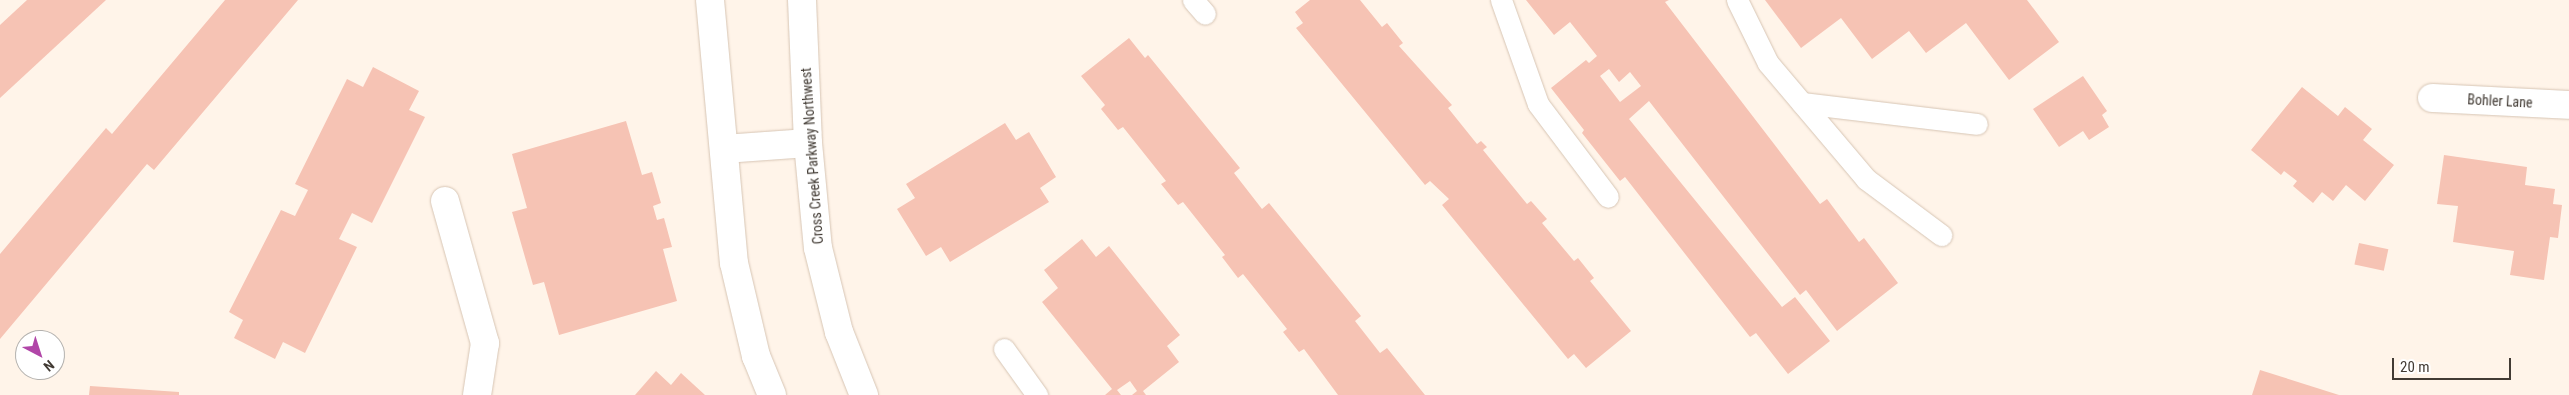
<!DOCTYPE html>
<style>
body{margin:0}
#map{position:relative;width:2569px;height:395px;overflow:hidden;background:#fff4e9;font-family:"Roboto Condensed",sans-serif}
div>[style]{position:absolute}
.building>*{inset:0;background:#f6c3b4;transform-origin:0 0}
.roads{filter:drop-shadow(0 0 1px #d7c5b4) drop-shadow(0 0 1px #d7c5b4)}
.lane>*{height:21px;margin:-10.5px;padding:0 10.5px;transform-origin:10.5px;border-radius:10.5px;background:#fff}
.street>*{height:28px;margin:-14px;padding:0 14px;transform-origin:14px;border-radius:14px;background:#fff}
span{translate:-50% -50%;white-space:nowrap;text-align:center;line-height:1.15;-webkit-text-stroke:5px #fff;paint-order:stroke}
.street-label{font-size:14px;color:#423b34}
.north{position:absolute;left:15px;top:330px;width:50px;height:50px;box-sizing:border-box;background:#fff;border:1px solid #b3b1ae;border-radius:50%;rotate:140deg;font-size:14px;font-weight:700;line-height:20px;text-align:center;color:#423b34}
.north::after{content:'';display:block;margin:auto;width:18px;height:22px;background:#b146a8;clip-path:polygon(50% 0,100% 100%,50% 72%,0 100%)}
.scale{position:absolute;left:2392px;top:358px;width:119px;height:22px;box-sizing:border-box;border:2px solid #423b34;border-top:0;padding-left:6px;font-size:15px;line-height:18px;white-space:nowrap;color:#423b34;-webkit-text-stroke:4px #fff;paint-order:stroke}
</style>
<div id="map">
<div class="building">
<div style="clip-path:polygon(27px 0,106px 0,0 98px,0 25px)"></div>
<div style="clip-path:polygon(225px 0,298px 0,154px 170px,147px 164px,0 339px,0 254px,106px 128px,112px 134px)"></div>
<div style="clip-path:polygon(1310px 0,1360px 0,1382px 27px,1387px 23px,1403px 43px,1399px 46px,1452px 105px,1448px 108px,1477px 144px,1481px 141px,1487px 147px,1483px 150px,1527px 204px,1531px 201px,1547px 219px,1542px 223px,1574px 261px,1578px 258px,1594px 278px,1590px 281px,1631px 331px,1586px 368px,1574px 354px,1568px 359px,1442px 205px,1449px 199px,1430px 181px,1425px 185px,1296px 28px,1303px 23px,1295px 12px)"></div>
<div style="clip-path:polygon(evenodd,1526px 0,1669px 0,1665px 2px,1820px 204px,1827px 199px,1859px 242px,1864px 238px,1898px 283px,1837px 331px,1806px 290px,1800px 295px,1649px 101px,1629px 119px,1782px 307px,1795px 297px,1830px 341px,1788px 374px,1756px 333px,1750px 337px,1625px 177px,1620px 181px,1582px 133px,1584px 130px,1551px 88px,1586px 60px,1589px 63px,1597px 56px,1570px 22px,1554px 35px,1526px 0,1609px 69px,1619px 82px,1630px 72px,1641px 86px,1620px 102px,1600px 76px,1609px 69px)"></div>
<div style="clip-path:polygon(1765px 0,2027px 0,2059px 42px,2009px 80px,1966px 23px,1926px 53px,1909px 31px,1872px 59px,1841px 18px,1801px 48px)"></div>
<div style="clip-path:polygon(1129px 38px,1145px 58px,1148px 55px,1240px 168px,1234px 173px,1262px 209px,1269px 203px,1361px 316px,1355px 321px,1380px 353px,1387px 348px,1425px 395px,1338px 395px,1304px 349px,1299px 352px,1283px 332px,1287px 329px,1243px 274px,1238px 278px,1222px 257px,1225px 255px,1183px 202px,1178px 205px,1161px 184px,1166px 181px,1123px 127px,1118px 130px,1101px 109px,1105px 105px,1081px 76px)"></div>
<div style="clip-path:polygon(373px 67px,419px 91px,409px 110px,425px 117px,372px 223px,352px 213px,339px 239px,357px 247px,305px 353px,283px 342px,275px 359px,234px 338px,243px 320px,229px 312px,281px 210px,295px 216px,308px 190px,295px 184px,347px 79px,363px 87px)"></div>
<div style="clip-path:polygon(2083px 76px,2107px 111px,2102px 115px,2109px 127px,2089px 140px,2083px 131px,2059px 147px,2033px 109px)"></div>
<div style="clip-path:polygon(2302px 87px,2338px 116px,2345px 107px,2372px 129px,2363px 140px,2394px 165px,2365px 201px,2346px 185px,2333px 201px,2322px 192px,2313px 203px,2293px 186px,2297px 181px,2284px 171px,2281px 175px,2251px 150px)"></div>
<div style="clip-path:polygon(626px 121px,642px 175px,652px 172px,661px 203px,653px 206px,657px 220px,664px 218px,672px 247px,663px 249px,677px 301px,559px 335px,544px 282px,533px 285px,512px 212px,527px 208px,512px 154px)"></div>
<div style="clip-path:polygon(1005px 123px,1016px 140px,1029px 132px,1056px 177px,1040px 188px,1049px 202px,950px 262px,941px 247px,926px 256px,897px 209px,915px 198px,906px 184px)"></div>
<div style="clip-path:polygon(2444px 155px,2527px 167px,2525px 185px,2555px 189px,2553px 204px,2562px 205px,2558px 238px,2550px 237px,2544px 280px,2510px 275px,2514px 251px,2453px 242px,2458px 206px,2437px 204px)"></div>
<div style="clip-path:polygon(1082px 239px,1096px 257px,1109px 246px,1180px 335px,1167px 346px,1179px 362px,1143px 391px,1146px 395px,1132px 395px,1137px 391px,1130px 381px,1117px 390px,1121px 395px,1105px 395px,1112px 389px,1042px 302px,1058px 288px,1044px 270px)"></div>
<div style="left:2359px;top:243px;width:30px;height:22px;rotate:12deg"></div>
<div style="clip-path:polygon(2260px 370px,2339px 395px,2252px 395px)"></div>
<div style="clip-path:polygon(656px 371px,671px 385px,681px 373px,705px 395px,635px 395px)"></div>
<div style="clip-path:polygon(90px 386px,179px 392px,179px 395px,89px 395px)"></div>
</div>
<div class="roads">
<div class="lane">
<div style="left:1193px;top:0;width:18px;rotate:49deg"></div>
<div style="left:1501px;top:0;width:110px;rotate:70.4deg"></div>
<div style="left:1538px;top:104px;width:116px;rotate:53deg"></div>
<div style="left:1737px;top:0;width:70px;rotate:63.8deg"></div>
<div style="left:1768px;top:63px;width:152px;rotate:49.8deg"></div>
<div style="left:1866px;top:179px;width:94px;rotate:36.7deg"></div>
<div style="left:1802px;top:103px;width:176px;rotate:6.8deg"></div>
<div style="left:1004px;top:349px;width:57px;rotate:54.3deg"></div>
</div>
<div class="street">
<div style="left:710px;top:0;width:264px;rotate:84.8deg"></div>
<div style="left:734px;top:263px;width:96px;rotate:76.7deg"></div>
<div style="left:756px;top:356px;width:42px;rotate:67.7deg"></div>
<div style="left:802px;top:0;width:143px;rotate:87.6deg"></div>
<div style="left:808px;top:143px;width:105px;rotate:84.6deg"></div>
<div style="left:818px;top:248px;width:87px;rotate:76deg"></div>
<div style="left:839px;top:332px;width:68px;rotate:68.4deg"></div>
<div style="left:2432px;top:98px;width:137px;rotate:2.9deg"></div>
<div style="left:724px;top:149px;width:84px;rotate:-4.1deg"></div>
<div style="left:445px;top:201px;width:148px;rotate:74.3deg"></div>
<div style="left:485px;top:343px;width:53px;rotate:98.7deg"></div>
</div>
</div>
<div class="street-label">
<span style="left:2500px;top:101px;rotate:3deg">Bohler Lane</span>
<span style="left:812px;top:156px;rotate:-94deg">Cross Creek Parkway Northwest</span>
</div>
<div class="north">N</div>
<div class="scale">20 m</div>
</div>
